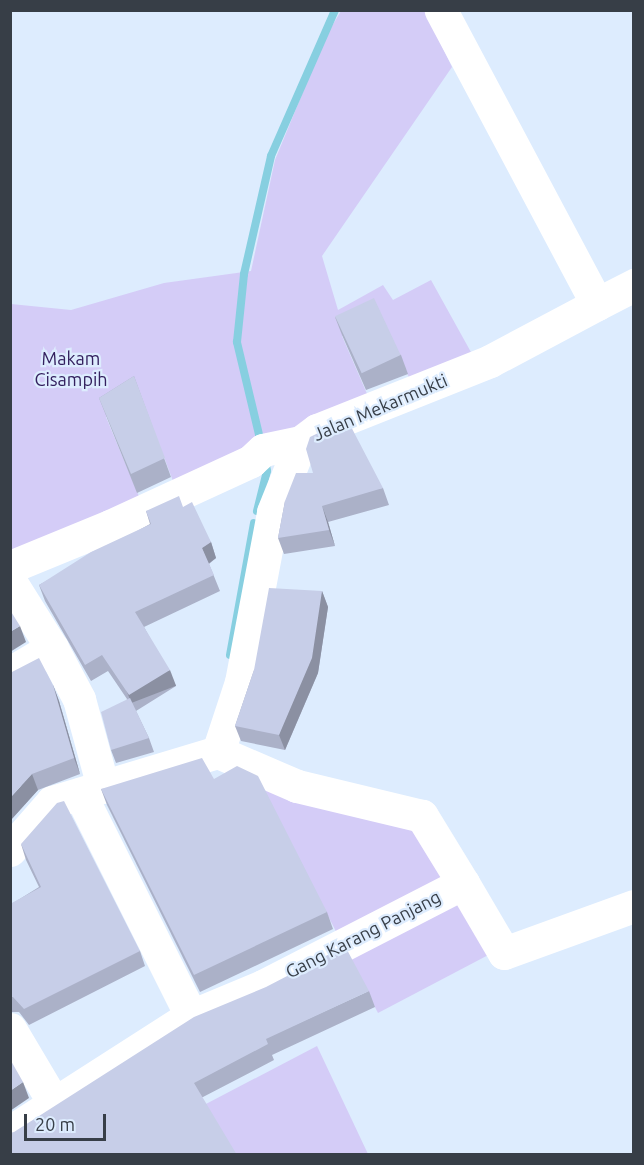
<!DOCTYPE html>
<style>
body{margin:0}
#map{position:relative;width:644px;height:1165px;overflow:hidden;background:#ddecfe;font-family:Ubuntu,sans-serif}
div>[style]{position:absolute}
.green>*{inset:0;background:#d4ccf7}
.stream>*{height:8px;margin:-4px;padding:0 4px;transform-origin:4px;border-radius:4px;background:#87cfe0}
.minor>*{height:33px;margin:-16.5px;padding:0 16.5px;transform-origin:16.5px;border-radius:16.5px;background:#fff}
.wall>*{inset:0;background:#abb1c8}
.shaded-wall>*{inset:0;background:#8b90a2;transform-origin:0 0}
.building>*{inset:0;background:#c7cee8;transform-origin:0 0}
span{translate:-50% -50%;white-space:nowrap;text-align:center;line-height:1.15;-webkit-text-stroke:4.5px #ddecfe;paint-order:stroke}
.park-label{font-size:18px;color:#34215f}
.street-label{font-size:18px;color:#373e47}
.frame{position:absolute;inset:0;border:12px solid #373e47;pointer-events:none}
.scale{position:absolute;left:24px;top:1114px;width:82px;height:27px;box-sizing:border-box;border:3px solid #373e47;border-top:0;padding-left:8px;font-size:18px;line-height:21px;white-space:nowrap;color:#373e47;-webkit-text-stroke:4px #ddecfe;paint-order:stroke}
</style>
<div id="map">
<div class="green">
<div style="clip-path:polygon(341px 11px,425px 11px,452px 67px,322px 256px,338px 310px,383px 285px,393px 300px,431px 280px,477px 363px,414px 388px,381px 318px,342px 336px,371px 403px,176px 489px,141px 396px,106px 417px,143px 506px,11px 560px,11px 304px,71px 310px,164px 283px,251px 271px,275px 160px,326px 36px)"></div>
<div style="clip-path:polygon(256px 776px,418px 823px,494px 952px,378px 1013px)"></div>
<div style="clip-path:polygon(317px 1046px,368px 1154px,234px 1154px,204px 1105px)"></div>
</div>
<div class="stream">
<div style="left:261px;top:443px;width:104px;rotate:-103.4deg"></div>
<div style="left:237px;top:342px;width:68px;rotate:-84.1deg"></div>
<div style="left:244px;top:274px;width:121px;rotate:-77.1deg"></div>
<div style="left:271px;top:156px;width:159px;rotate:-66.3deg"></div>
<div style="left:257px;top:511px;width:41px;rotate:-76deg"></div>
<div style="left:267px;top:471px;width:12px;rotate:-99deg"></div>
<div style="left:230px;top:655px;width:134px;rotate:-79.7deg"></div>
</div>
<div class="minor">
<div style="left:597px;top:304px;width:42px;rotate:-27.2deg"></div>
<div style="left:10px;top:567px;width:108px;rotate:-22.3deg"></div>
<div style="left:110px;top:526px;width:155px;rotate:-24.7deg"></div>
<div style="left:251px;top:461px;width:16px;rotate:-43deg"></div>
<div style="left:263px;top:450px;width:39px;rotate:-12deg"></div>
<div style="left:10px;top:581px;width:79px;rotate:57.9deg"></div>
<div style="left:10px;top:673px;width:49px;rotate:-30.8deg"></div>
<div style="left:52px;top:648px;width:58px;rotate:62.1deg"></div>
<div style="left:79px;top:699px;width:91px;rotate:74.7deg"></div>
<div style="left:80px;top:794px;width:248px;rotate:63.4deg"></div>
<div style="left:10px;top:850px;width:64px;rotate:-48.8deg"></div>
<div style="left:52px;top:802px;width:173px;rotate:-16.8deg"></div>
<div style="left:218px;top:752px;width:74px;rotate:-71.8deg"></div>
<div style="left:241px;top:682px;width:173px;rotate:-79.3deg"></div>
<div style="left:273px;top:512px;width:75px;rotate:-68.2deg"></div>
<div style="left:301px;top:442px;width:20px;rotate:-37deg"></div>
<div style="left:317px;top:430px;width:186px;rotate:-21.7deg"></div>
<div style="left:490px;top:361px;width:121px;rotate:-28deg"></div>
<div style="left:597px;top:304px;width:333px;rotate:-118deg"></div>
<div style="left:463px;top:883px;width:81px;rotate:59.6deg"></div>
<div style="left:504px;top:953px;width:138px;rotate:-19.9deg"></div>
<div style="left:10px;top:1029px;width:86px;rotate:59.3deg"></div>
<div style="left:10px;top:1132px;width:215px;rotate:-32.7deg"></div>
<div style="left:191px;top:1016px;width:78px;rotate:-22.6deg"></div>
<div style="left:263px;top:986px;width:225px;rotate:-27.2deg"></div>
<div style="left:463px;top:883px;width:79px;rotate:-121.5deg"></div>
<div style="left:422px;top:816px;width:129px;rotate:-166.5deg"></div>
<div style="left:297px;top:786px;width:86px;rotate:-156.7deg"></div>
</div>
<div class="wall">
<div style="clip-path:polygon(335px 317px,401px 355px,408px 374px,366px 390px,342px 335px)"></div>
<div style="clip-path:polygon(134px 376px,171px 477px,137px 493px,99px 398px)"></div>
<div style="clip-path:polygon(383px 488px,389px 505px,328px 522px,335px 546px,284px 554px,278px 538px,285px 501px)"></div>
<div style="clip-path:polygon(183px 507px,211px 542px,216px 558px,209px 564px,220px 591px,144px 627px,176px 686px,136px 711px,149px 738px,154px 752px,116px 763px,111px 750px,127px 699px,108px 671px,91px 681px,45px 601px,39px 585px,150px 524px,146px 511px)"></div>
<div style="clip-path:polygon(322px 591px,328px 607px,318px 673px,285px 750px,241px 741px,235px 726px,254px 670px)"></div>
<div style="clip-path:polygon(53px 685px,59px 701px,80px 774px,38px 790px,10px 821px)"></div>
<div style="clip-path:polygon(214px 779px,327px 912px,333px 929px,200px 992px,107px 805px,101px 789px)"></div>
<div style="clip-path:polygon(21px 844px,140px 951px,145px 966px,29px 1025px,19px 1012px,10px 1012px,10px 905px,39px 887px,26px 860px)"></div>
<div style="clip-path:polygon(369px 991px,375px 1007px,272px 1055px,274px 1060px,203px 1097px,10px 1155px)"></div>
</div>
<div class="shaded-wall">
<div style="clip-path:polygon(322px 506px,328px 522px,335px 546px,329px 530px)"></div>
<div style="clip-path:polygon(211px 542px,216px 558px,208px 564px,202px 548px)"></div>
<div style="clip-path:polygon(322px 591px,328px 607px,318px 673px,285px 750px,279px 735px)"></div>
<div style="clip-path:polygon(20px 626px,26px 642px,10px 652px,10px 632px)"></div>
<div style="left:170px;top:670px;width:17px;height:48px;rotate:69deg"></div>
<div style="clip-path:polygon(53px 685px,59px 701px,80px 774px,74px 758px)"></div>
<div style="clip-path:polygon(32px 774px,38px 790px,10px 821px,10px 798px)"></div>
<div style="clip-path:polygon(23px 1082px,29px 1098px,10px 1111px,10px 1091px)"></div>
</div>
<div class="building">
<div style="left:374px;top:298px;width:63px;height:43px;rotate:65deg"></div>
<div style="clip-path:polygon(134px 376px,165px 458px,131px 474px,99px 398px)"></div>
<div style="clip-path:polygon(347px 419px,383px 488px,322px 506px,329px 530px,278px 538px,285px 501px,296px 473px,313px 473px,306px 449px,310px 437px)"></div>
<div style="clip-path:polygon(179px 496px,183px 507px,192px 502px,211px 542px,202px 548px,214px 575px,135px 612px,170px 670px,129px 695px,102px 655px,85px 665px,39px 585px,91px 552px,151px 524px,146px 511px)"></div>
<div style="clip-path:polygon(269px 588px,322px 591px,312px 658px,279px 735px,235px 726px,254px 670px)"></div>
<div style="clip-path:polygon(10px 610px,20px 626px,10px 632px)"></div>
<div style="clip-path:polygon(39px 658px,53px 685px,74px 758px,32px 774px,10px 798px,10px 673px)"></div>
<div style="clip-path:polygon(130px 698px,149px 738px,111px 750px,101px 712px)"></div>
<div style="clip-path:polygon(202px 758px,214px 779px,237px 766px,258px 776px,327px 912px,194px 975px,101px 789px)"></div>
<div style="clip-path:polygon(64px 801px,140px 951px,24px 1009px,13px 997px,10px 997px,10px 904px,41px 887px,21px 844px,57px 803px)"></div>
<div style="clip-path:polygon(345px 946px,369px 991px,266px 1039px,268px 1044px,194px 1083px,237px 1155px,10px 1155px,10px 1133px,14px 1132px,194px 1017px,266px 987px)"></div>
<div style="clip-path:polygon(10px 1059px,23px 1082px,10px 1091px)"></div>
</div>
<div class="park-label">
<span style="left:71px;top:369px">Makam<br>Cisampih</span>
</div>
<div class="street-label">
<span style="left:380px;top:407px;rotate:-23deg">Jalan Mekarmukti</span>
<span style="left:363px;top:934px;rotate:-27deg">Gang Karang Panjang</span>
</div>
<div class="frame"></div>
<div class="scale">20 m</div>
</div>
